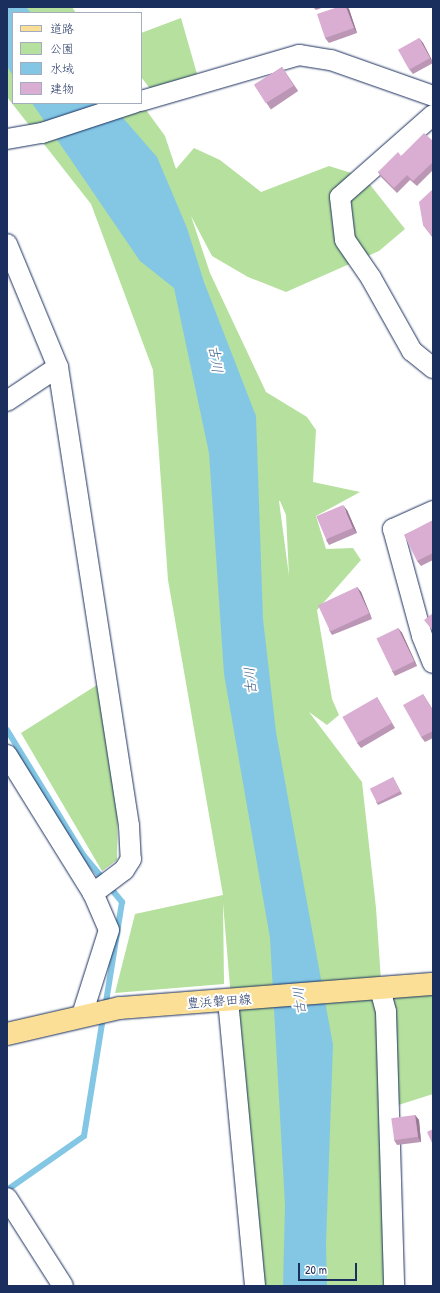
<!DOCTYPE html>
<meta charset="utf-8">
<style>
body{margin:0}
#map{position:relative;width:440px;height:1293px;overflow:hidden;background:#fff;font-family:"Patrick Hand","Klee One",sans-serif}
div>[style]{position:absolute}
.green>*{inset:0;background:#b5e09d}
.water>*{inset:0;background:#84c7e5}
.stream>*{height:6px;margin:-3px;padding:0 3px;transform-origin:3px;border-radius:3px;background:#84c7e5}
.roads{filter:drop-shadow(0 0 1px #1b2f5e) drop-shadow(0 0 1px #1b2f5e)}
.minor>*{height:20px;margin:-10px;padding:0 10px;transform-origin:10px;border-radius:10px;background:#fff}
.major>*{height:22px;margin:-11px;padding:0 11px;transform-origin:11px;border-radius:11px;background:#fbdf96}
.wall>*{inset:0;background:#bb96b5;transform-origin:0 0}
.shaded-wall>*{inset:0;background:#997a93}
.building>*{inset:0;background:#daaed2;transform-origin:0 0}
span{translate:-50% -50%;white-space:nowrap;text-align:center;line-height:1.15;-webkit-text-stroke:4px #fff;paint-order:stroke}
.street-label{font-size:13px;color:#1b2f5e}
.water-label{font-size:14px;color:#3a5d86;font-style:italic}
.frame{position:absolute;inset:0;border:8px solid #1b2f5e;pointer-events:none}
.legend{position:absolute;left:12px;top:12px;width:130px;height:92px;box-sizing:border-box;background:#fff;border:1px solid #a4acbf;margin:0;padding:5px 7px;list-style:none;font-size:12px;color:#1b2f5e}
.legend li{display:flex;align-items:center;gap:8px;height:20px}
.legend b{width:20px;border:1px solid #a4acbf}
.scale{position:absolute;left:298px;top:1263px;width:59px;height:18px;box-sizing:border-box;border:2px solid #1b2f5e;border-top:0;padding-left:5px;font-size:12px;line-height:14px;white-space:nowrap;color:#1b2f5e;-webkit-text-stroke:3px #fff;paint-order:stroke}
</style>
<div id="map">
<div class="green">
<div style="clip-path:polygon(evenodd,7px 7px,72px 7px,76px 13px,13px 13px,13px 103px,141px 103px,165px 136px,176px 169px,194px 148px,220px 160px,261px 192px,329px 166px,364px 177px,405px 229px,379px 251px,286px 292px,248px 277px,212px 256px,191px 216px,210px 273px,266px 392px,307px 417px,316px 430px,313px 482px,360px 492px,316px 516px,326px 549px,353px 548px,361px 560px,317px 610px,332px 699px,339px 715px,327px 725px,309px 712px,362px 782px,376px 908px,382px 995px,433px 992px,433px 1094px,389px 1108px,393px 1286px,255px 1286px,223px 903px,224px 984px,115px 993px,135px 914px,223px 895px,168px 580px,153px 370px,91px 204px,7px 97px,7px 7px,280px 501px,286px 515px,289px 576px,279px 501px,280px 501px)"></div>
<div style="clip-path:polygon(181px 18px,197px 74px,152px 91px,141px 77px,141px 33px)"></div>
<div style="clip-path:polygon(97px 685px,118px 793px,117px 860px,102px 871px,21px 733px)"></div>
</div>
<div class="water">
<div style="clip-path:polygon(7px 7px,26px 7px,31px 13px,13px 13px,13px 76px,7px 66px)"></div>
<div style="clip-path:polygon(32px 103px,110px 103px,157px 157px,187px 228px,204px 282px,256px 416px,263px 619px,276px 732px,333px 1045px,326px 1244px,327px 1286px,283px 1286px,285px 1205px,270px 938px,224px 674px,209px 453px,174px 288px,140px 261px)"></div>
</div>
<div class="stream">
<div style="left:7px;top:730px;width:148px;rotate:58.6deg"></div>
<div style="left:84px;top:856px;width:60px;rotate:50.4deg"></div>
<div style="left:122px;top:902px;width:107px;rotate:99.1deg"></div>
<div style="left:7px;top:1190px;width:94px;rotate:-35deg"></div>
<div style="left:84px;top:1136px;width:121px;rotate:-80.9deg"></div>
</div>
<div class="roads">
<div class="minor">
<div style="left:141px;top:101px;width:165px;rotate:-16.2deg"></div>
<div style="left:299px;top:55px;width:32px;rotate:9deg"></div>
<div style="left:331px;top:60px;width:108px;rotate:19.4deg"></div>
<div style="left:433px;top:115px;width:124px;rotate:138.6deg"></div>
<div style="left:340px;top:197px;width:43px;rotate:83.4deg"></div>
<div style="left:345px;top:240px;width:46px;rotate:55.6deg"></div>
<div style="left:371px;top:278px;width:84px;rotate:60.7deg"></div>
<div style="left:412px;top:351px;width:27px;rotate:39deg"></div>
<div style="left:7px;top:139px;width:36px;rotate:-10deg"></div>
<div style="left:42px;top:133px;width:97px;rotate:-18.1deg"></div>
<div style="left:7px;top:244px;width:133px;rotate:67.5deg"></div>
<div style="left:58px;top:367px;width:464px;rotate:81.2deg"></div>
<div style="left:129px;top:826px;width:33px;rotate:87deg"></div>
<div style="left:131px;top:859px;width:13px;rotate:122deg"></div>
<div style="left:124px;top:870px;width:39px;rotate:143deg"></div>
<div style="left:7px;top:401px;width:61px;rotate:-33.7deg"></div>
<div style="left:433px;top:511px;width:44px;rotate:155.8deg"></div>
<div style="left:393px;top:529px;width:111px;rotate:74.8deg"></div>
<div style="left:422px;top:636px;width:29px;rotate:68deg"></div>
<div style="left:7px;top:755px;width:163px;rotate:58.1deg"></div>
<div style="left:93px;top:893px;width:40px;rotate:66.6deg"></div>
<div style="left:109px;top:930px;width:89px;rotate:107.6deg"></div>
<div style="left:380px;top:989px;width:24px;rotate:75deg"></div>
<div style="left:386px;top:1012px;width:274px;rotate:88.3deg"></div>
<div style="left:228px;top:1000px;width:287px;rotate:84.6deg"></div>
<div style="left:7px;top:1198px;width:104px;rotate:57.5deg"></div>
</div>
<div class="major">
<div style="left:7px;top:1034px;width:116px;rotate:-13deg"></div>
<div style="left:120px;top:1008px;width:314px;rotate:-4.4deg"></div>
</div>
</div>
<div class="wall">
<div style="clip-path:polygon(313px 7px,324px 7px,316px 10px)"></div>
<div style="clip-path:polygon(338px 7px,347px 7px,349px 9px,357px 33px,329px 43px,325px 38px)"></div>
<div style="clip-path:polygon(419px 38px,423px 43px,433px 63px,413px 74px,409px 69px)"></div>
<div style="left:282px;top:67px;width:29px;height:33px;rotate:56deg"></div>
<div style="clip-path:polygon(433px 141px,433px 170px,417px 186px,410px 180px,397px 193px,381px 177px,378px 172px,401px 156px)"></div>
<div style="clip-path:polygon(433px 189px,433px 238px,423px 225px)"></div>
<div style="clip-path:polygon(347px 510px,357px 533px,329px 545px,326px 540px)"></div>
<div style="clip-path:polygon(433px 520px,433px 560px,421px 566px,417px 561px)"></div>
<div style="clip-path:polygon(357px 587px,361px 592px,372px 619px,332px 635px,329px 630px)"></div>
<div style="clip-path:polygon(398px 628px,402px 633px,417px 666px,395px 676px,392px 671px)"></div>
<div style="clip-path:polygon(423px 694px,433px 710px,433px 738px,425px 742px,421px 737px)"></div>
<div style="clip-path:polygon(377px 697px,395px 728px,361px 748px,357px 743px)"></div>
<div style="clip-path:polygon(393px 777px,402px 794px,378px 805px,376px 802px)"></div>
<div style="clip-path:polygon(415px 1115px,419px 1120px,421px 1142px,397px 1145px,394px 1140px)"></div>
</div>
<div class="shaded-wall">
<div style="clip-path:polygon(346px 7px,347px 7px,349px 9px,357px 33px,354px 28px)"></div>
<div style="clip-path:polygon(419px 38px,423px 43px,433px 62px,430px 58px)"></div>
<div style="clip-path:polygon(343px 505px,347px 510px,357px 533px,353px 528px)"></div>
<div style="clip-path:polygon(357px 587px,361px 592px,372px 619px,369px 613px)"></div>
<div style="clip-path:polygon(398px 628px,402px 633px,417px 666px,414px 661px)"></div>
<div style="clip-path:polygon(415px 1115px,419px 1120px,421px 1142px,418px 1137px)"></div>
</div>
<div class="building">
<div style="clip-path:polygon(338px 7px,346px 7px,354px 28px,325px 38px,317px 14px)"></div>
<div style="left:419px;top:38px;width:23px;height:24px;rotate:61deg"></div>
<div style="left:282px;top:67px;width:22px;height:33px;rotate:58deg"></div>
<div style="clip-path:polygon(424px 133px,433px 141px,433px 162px,413px 181px,407px 175px,394px 188px,378px 172px,398px 152px,401px 156px)"></div>
<div style="clip-path:polygon(433px 189px,433px 237px,423px 225px,419px 202px)"></div>
<div style="left:343px;top:505px;width:25px;height:29px;rotate:67deg"></div>
<div style="clip-path:polygon(433px 520px,433px 553px,417px 561px,404px 535px)"></div>
<div style="left:357px;top:587px;width:29px;height:43px;rotate:65deg"></div>
<div style="clip-path:polygon(433px 613px,433px 631px,424px 620px)"></div>
<div style="left:398px;top:628px;width:37px;height:24px;rotate:64deg"></div>
<div style="clip-path:polygon(423px 694px,433px 711px,433px 731px,421px 737px,403px 705px)"></div>
<div style="left:377px;top:697px;width:30px;height:40px;rotate:60deg"></div>
<div style="left:393px;top:777px;width:16px;height:26px;rotate:63deg"></div>
<div style="left:415px;top:1115px;width:22px;height:24px;rotate:82deg"></div>
<div style="clip-path:polygon(433px 1129px,433px 1145px,427px 1132px)"></div>
</div>
<div class="street-label">
<span style="left:219px;top:1001px;rotate:-4deg">豊浜磐田線</span>
</div>
<div class="water-label">
<span style="left:216px;top:359px;rotate:81deg">古川</span>
<span style="left:250px;top:681px;rotate:-94deg">古川</span>
<span style="left:299px;top:1001px;rotate:-95deg">古川</span>
</div>
<div class="frame"></div>
<ul class="legend">
<li><b style="height:5px;background:#fbdf96"></b>道路</li>
<li><b style="height:11px;background:#b5e09d"></b>公園</li>
<li><b style="height:11px;background:#84c7e5"></b>水域</li>
<li><b style="height:11px;background:#daaed2"></b>建物</li>
</ul>
<div class="scale">20 m</div>
</div>
